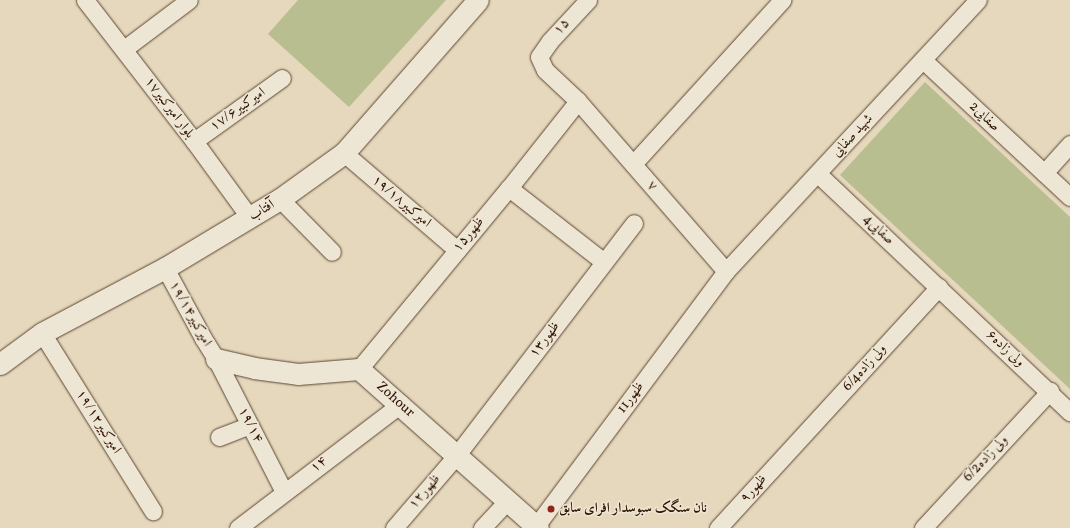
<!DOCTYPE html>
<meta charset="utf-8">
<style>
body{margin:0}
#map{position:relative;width:1070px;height:528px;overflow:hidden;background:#e5d8bd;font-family:Vollkorn,Amiri,serif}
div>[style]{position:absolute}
.green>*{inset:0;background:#b8be8f}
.roads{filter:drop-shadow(0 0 1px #5d4531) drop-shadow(0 0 1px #5d4531)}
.minor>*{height:17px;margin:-8.5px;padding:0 8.5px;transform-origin:8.5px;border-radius:8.5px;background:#eee6d4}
.tertiary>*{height:21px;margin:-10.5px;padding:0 10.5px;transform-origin:10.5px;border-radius:10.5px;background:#eee6d4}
.dots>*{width:11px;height:11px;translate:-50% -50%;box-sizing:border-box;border:2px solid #eee6d4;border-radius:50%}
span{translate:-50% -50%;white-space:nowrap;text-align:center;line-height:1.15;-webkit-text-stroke:3px #eee6d4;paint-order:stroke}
.street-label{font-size:14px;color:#301402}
.poi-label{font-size:14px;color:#301402;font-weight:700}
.left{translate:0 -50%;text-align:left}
</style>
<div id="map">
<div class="green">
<div style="clip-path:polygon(298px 0,446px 0,349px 107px,268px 34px)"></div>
<div style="clip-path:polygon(925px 82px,1070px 217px,1070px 389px,840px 175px)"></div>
</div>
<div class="roads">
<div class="minor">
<div style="left:85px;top:0;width:178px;rotate:52.3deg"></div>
<div style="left:194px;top:141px;width:95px;rotate:54deg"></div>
<div style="left:588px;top:0;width:56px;rotate:132.8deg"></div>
<div style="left:550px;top:41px;width:19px;rotate:125deg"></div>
<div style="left:539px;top:57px;width:14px;rotate:65deg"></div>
<div style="left:545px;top:70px;width:45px;rotate:43.2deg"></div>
<div style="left:578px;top:101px;width:225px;rotate:49deg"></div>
<div style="left:124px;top:49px;width:81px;rotate:-37deg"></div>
<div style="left:923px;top:60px;width:201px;rotate:43deg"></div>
<div style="left:194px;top:141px;width:108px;rotate:-35.6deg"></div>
<div style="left:344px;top:153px;width:149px;rotate:40.6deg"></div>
<div style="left:633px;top:164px;width:222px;rotate:-47.7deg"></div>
<div style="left:1044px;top:173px;width:39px;rotate:-48deg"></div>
<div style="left:818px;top:174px;width:347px;rotate:43.4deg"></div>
<div style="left:509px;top:188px;width:120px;rotate:37.9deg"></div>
<div style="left:280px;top:199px;width:74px;rotate:45.5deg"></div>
<div style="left:165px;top:268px;width:80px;rotate:61.5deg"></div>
<div style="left:203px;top:338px;width:25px;rotate:58deg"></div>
<div style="left:216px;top:359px;width:149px;rotate:62.9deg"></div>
<div style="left:42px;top:333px;width:210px;rotate:58.1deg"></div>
<div style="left:359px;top:369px;width:235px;rotate:-50.4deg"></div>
<div style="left:509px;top:188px;width:111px;rotate:-51.6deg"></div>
<div style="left:219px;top:437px;width:33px;rotate:-21deg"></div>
<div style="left:536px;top:526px;width:318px;rotate:-53.3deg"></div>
<div style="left:726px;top:271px;width:370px;rotate:-47.1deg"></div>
<div style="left:238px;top:528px;width:205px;rotate:-37.3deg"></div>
<div style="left:394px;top:528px;width:95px;rotate:-49.3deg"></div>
<div style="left:456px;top:456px;width:293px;rotate:-52.6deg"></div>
<div style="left:482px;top:528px;width:37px;rotate:-47deg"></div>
<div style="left:718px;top:528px;width:327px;rotate:-47.5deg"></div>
<div style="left:923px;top:528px;width:187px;rotate:-47.2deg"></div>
</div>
<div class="tertiary">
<div style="left:216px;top:359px;width:39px;rotate:13deg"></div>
<div style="left:254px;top:368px;width:44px;rotate:7.8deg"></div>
<div style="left:298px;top:374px;width:61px;rotate:-4.7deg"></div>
<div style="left:359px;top:369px;width:239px;rotate:41.6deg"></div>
<div style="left:0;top:364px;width:52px;rotate:-36.4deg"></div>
<div style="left:42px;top:333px;width:139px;rotate:-27.9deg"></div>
<div style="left:165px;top:268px;width:134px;rotate:-31deg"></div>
<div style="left:280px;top:199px;width:79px;rotate:-35.7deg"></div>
<div style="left:344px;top:153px;width:203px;rotate:-48.8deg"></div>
</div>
</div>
<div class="dots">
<div style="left:551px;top:509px;background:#8f2418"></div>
</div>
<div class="street-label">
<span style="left:562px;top:27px;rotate:-47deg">۱۵</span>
<span style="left:169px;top:108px;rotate:53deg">بلوار امیرکبیر۱۷</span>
<span style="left:238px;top:110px;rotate:-35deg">امیرکبیر۱۷/۶</span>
<span style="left:984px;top:117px;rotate:43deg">2صفایی</span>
<span style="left:853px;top:136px;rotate:-47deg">شهید صفایی</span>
<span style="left:652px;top:186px;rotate:49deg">۷</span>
<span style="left:401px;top:202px;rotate:40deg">امیرکبیر۱۹/۱۸</span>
<span style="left:262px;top:211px;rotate:-31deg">آفتاب</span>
<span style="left:878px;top:230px;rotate:43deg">4صفایی</span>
<span style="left:469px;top:235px;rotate:-50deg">ظهور۱۵</span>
<span style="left:190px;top:314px;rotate:61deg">امیرکبیر۱۹/۱۴</span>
<span style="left:545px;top:340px;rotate:-53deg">ظهور۱۳</span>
<span style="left:1005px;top:349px;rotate:43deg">ولی زاده۶</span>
<span style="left:865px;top:368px;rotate:-48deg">6/4ولی زاده</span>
<span style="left:631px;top:398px;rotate:-53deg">11ظهور</span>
<span style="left:395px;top:400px;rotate:42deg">Zohour</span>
<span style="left:98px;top:422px;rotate:58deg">امیرکبیر۱۹/۱۲</span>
<span style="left:250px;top:425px;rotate:63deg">۱۹/۱۴</span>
<span style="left:986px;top:459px;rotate:-47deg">6/2ولی زاده</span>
<span style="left:319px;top:465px;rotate:-37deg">۱۴</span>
<span style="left:754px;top:489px;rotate:-48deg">ظهور۹</span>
<span style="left:425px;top:492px;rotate:-49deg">ظهور۱۲</span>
</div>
<div class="poi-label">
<span class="left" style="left:559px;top:509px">نان سنگک سبوسدار افرای سابق</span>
</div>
</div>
